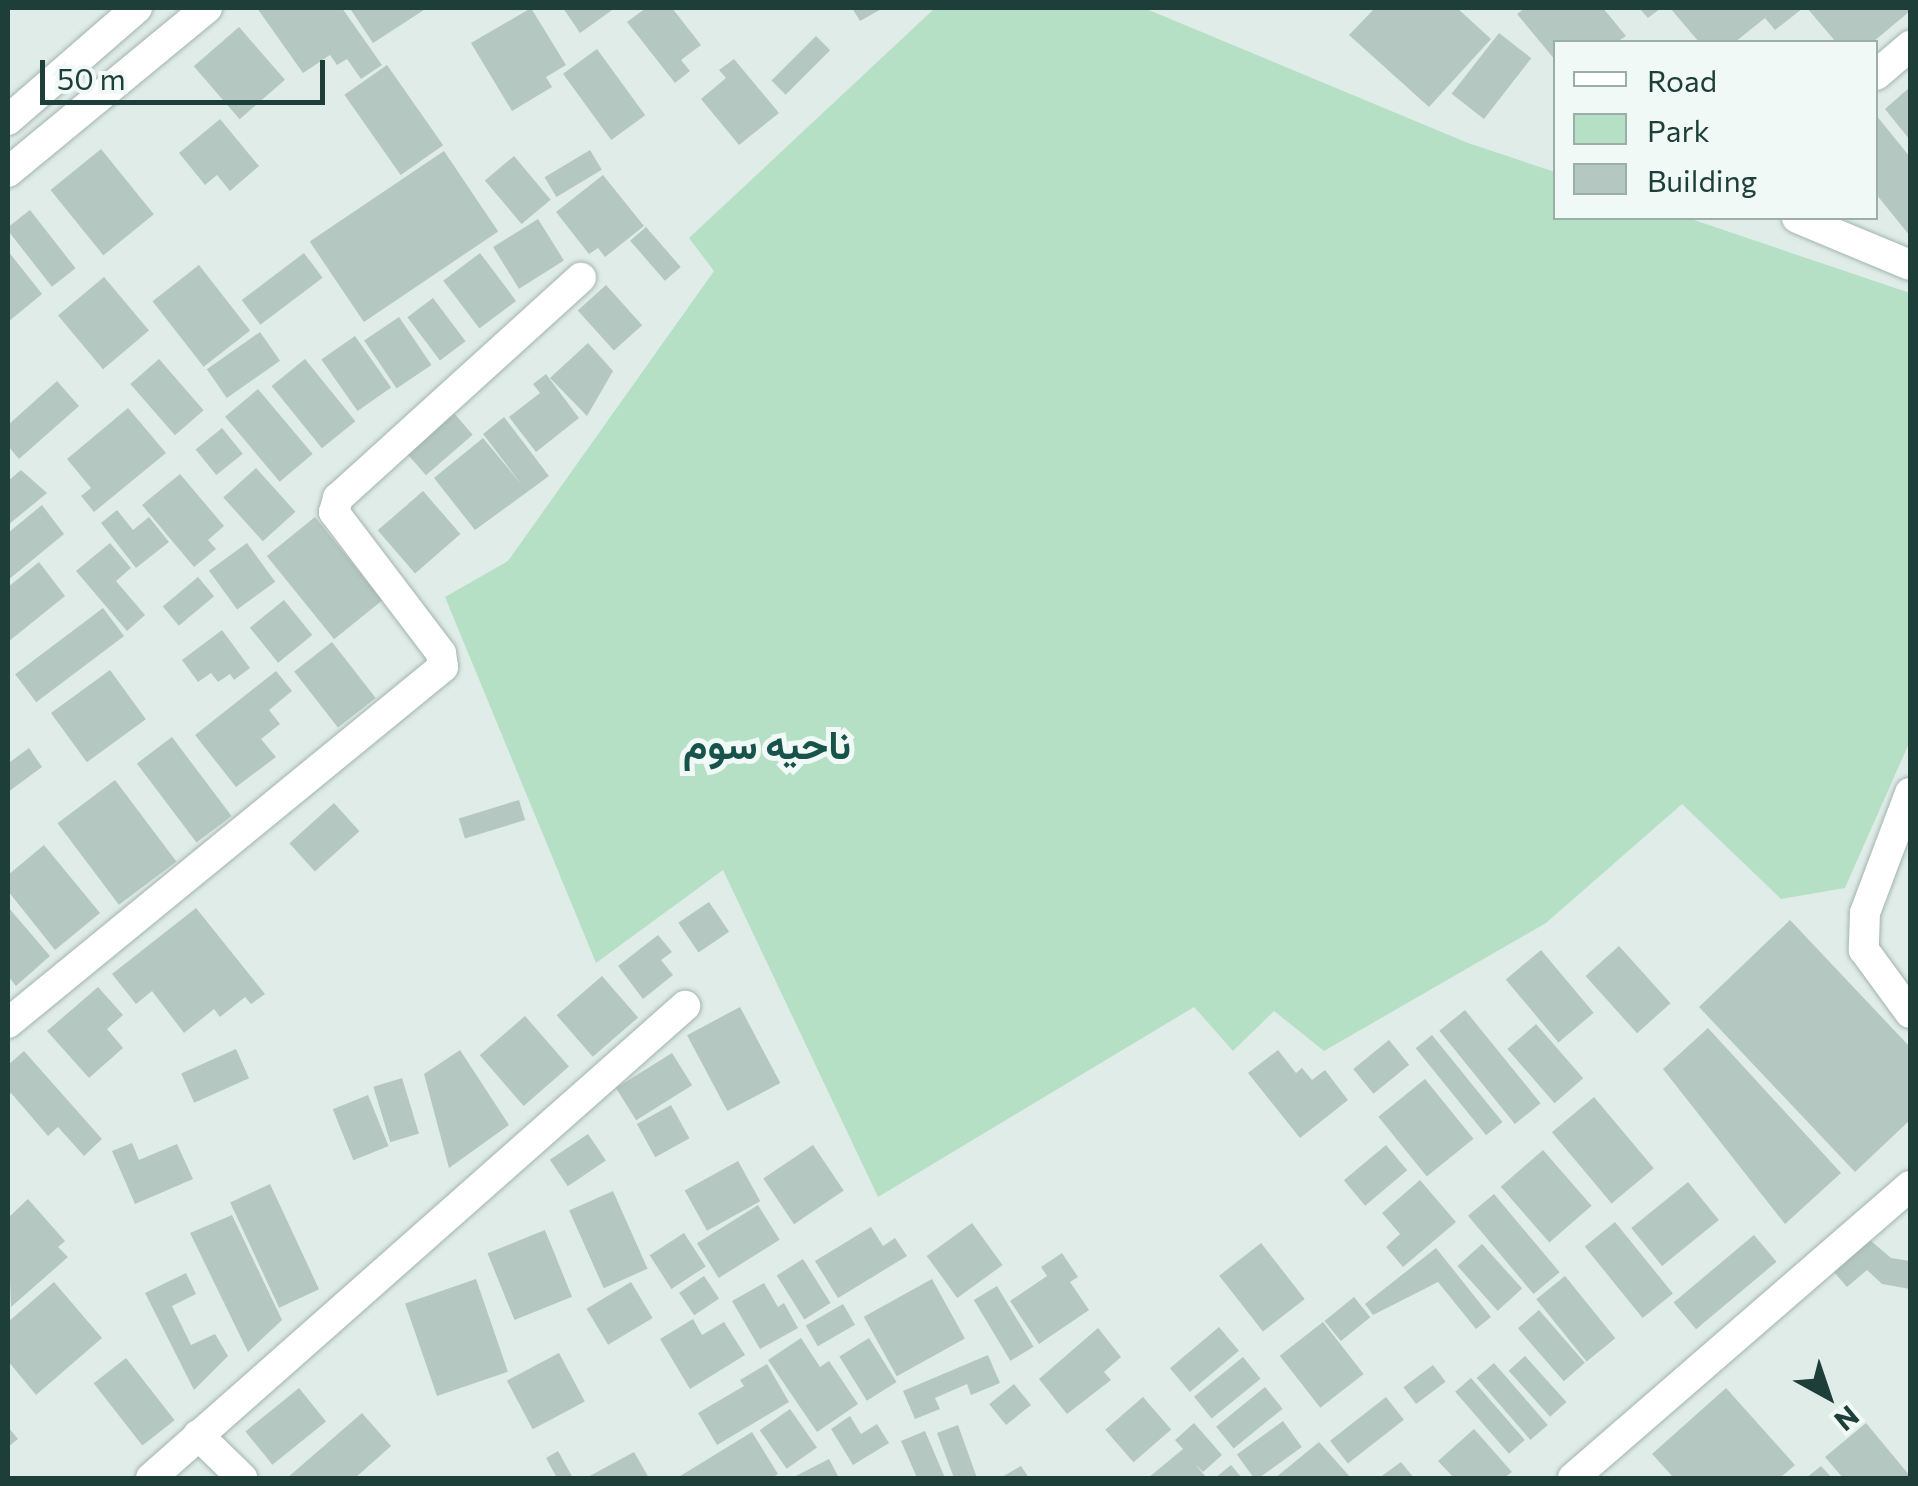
<!DOCTYPE html>
<meta charset="utf-8">
<style>
body{margin:0}
#map{position:relative;width:1918px;height:1486px;overflow:hidden;background:#e0ece8;font-family:Commissioner,Vazirmatn,sans-serif}
div>[style]{position:absolute}
.green>*{inset:0;background:#b6e0c6}
.building>*{inset:0;background:#b5c7c1;transform-origin:0 0}
.roads{filter:drop-shadow(0 0 2px #a2b4b0) drop-shadow(0 0 2px #a2b4b0)}
.minor>*{height:30px;margin:-15px;padding:0 15px;transform-origin:15px;border-radius:15px;background:#fff}
.secondary>*{height:30px;margin:-15px;padding:0 15px;transform-origin:15px;border-radius:15px;background:#fff}
span{translate:-50% -50%;white-space:nowrap;text-align:center;line-height:1.15;-webkit-text-stroke:10px #f0f9f5;paint-order:stroke}
.district-label{font-size:40px;color:#18534b;font-weight:700}
.frame{position:absolute;inset:0;border:10px solid #1e3e39;pointer-events:none}
.legend{position:absolute;left:1553px;top:40px;width:325px;height:180px;box-sizing:border-box;background:#f0f9f5;border:2px solid #9caeaa;margin:0;padding:12px 18px;list-style:none;font-size:30px;color:#1e3e39}
.legend li{display:flex;align-items:center;gap:20px;height:50px}
.legend b{width:50px;border:2px solid #9caeaa}
.north{position:absolute;left:1778px;top:1346px;width:100px;height:100px;-webkit-text-stroke:8px #f0f9f5;paint-order:stroke;rotate:140deg;font-size:28px;font-weight:700;line-height:40px;text-align:center;color:#1e3e39}
.north::after{content:'';display:block;margin:auto;width:35px;height:45px;background:#1e3e39;clip-path:polygon(50% 0,100% 100%,50% 72%,0 100%)}
.scale{position:absolute;left:40px;top:60px;width:285px;height:45px;box-sizing:border-box;border:5px solid #1e3e39;border-top:0;padding-left:12px;font-size:30px;line-height:35px;white-space:nowrap;color:#1e3e39;-webkit-text-stroke:8px #f0f9f5;paint-order:stroke}
</style>
<div id="map">
<div class="green">
<div style="clip-path:polygon(935px 8px,1144px 8px,1468px 143px,1555px 172px,1556px 218px,1688px 218px,1910px 293px,1910px 741px,1845px 888px,1781px 899px,1682px 804px,1546px 923px,1324px 1051px,1274px 1011px,1233px 1051px,1194px 1007px,878px 1197px,723px 870px,596px 963px,445px 597px,508px 561px,714px 271px,689px 238px)"></div>
</div>
<div class="building">
<div style="clip-path:polygon(257px 8px,342px 8px,382px 65px,361px 79px,347px 59px,337px 65px,330px 55px,303px 73px)"></div>
<div style="clip-path:polygon(354px 8px,427px 8px,373px 43px,351px 10px)"></div>
<div style="clip-path:polygon(531px 8px,566px 65px,546px 77px,552px 87px,512px 111px,471px 43px)"></div>
<div style="clip-path:polygon(563px 8px,615px 8px,580px 33px)"></div>
<div style="clip-path:polygon(646px 8px,672px 8px,701px 45px,681px 60px,690px 71px,675px 83px,627px 22px)"></div>
<div style="clip-path:polygon(852px 8px,883px 8px,860px 21px)"></div>
<div style="clip-path:polygon(1375px 8px,1457px 8px,1491px 39px,1429px 107px,1349px 35px)"></div>
<div style="clip-path:polygon(1525px 8px,1603px 8px,1626px 36px,1617px 42px,1556px 42px,1556px 61px,1517px 14px)"></div>
<div style="clip-path:polygon(1639px 8px,1661px 8px,1648px 18px)"></div>
<div style="clip-path:polygon(1670px 8px,1803px 8px,1775px 30px,1765px 18px,1735px 42px,1699px 42px)"></div>
<div style="clip-path:polygon(1807px 8px,1910px 8px,1910px 11px,1873px 42px,1836px 42px)"></div>
<div style="left:239px;top:27px;width:70px;height:60px;rotate:49deg"></div>
<div style="left:1499px;top:33px;width:41px;height:77px;rotate:38deg"></div>
<div style="left:816px;top:36px;width:20px;height:63px;rotate:45deg"></div>
<div style="left:597px;top:49px;width:82px;height:42px;rotate:54deg"></div>
<div style="clip-path:polygon(734px 59px,779px 113px,739px 145px,701px 99px,726px 78px,719px 70px)"></div>
<div style="left:387px;top:65px;width:98px;height:52px;rotate:55deg"></div>
<div style="clip-path:polygon(1910px 87px,1910px 140px,1885px 109px)"></div>
<div style="clip-path:polygon(1876px 115px,1910px 157px,1910px 236px,1876px 194px)"></div>
<div style="clip-path:polygon(220px 119px,259px 166px,230px 191px,217px 175px,205px 185px,179px 153px)"></div>
<div style="left:101px;top:149px;width:84px;height:65px;rotate:51deg"></div>
<div style="left:590px;top:150px;width:23px;height:53px;rotate:59deg"></div>
<div style="left:444px;top:151px;width:97px;height:162px;rotate:56deg"></div>
<div style="left:514px;top:156px;width:57px;height:38px;rotate:50deg"></div>
<div style="clip-path:polygon(603px 175px,644px 226px,605px 257px,598px 248px,589px 254px,556px 212px)"></div>
<div style="left:30px;top:210px;width:74px;height:30px;rotate:52deg"></div>
<div style="left:538px;top:219px;width:49px;height:53px;rotate:58deg"></div>
<div style="left:646px;top:227px;width:53px;height:21px;rotate:49deg"></div>
<div style="clip-path:polygon(8px 251px,42px 294px,8px 322px)"></div>
<div style="left:304px;top:253px;width:31px;height:78px;rotate:53deg"></div>
<div style="left:480px;top:253px;width:60px;height:46px;rotate:53deg"></div>
<div style="left:199px;top:265px;width:83px;height:59px;rotate:52deg"></div>
<div style="left:104px;top:277px;width:70px;height:60px;rotate:50deg"></div>
<div style="left:606px;top:285px;width:54px;height:38px;rotate:48deg"></div>
<div style="left:433px;top:298px;width:54px;height:32px;rotate:53deg"></div>
<div style="left:399px;top:317px;width:58px;height:42px;rotate:56deg"></div>
<div style="left:260px;top:332px;width:35px;height:65px;rotate:55deg"></div>
<div style="left:355px;top:336px;width:63px;height:41px;rotate:55deg"></div>
<div style="clip-path:polygon(588px 343px,613px 371px,587px 416px,550px 378px)"></div>
<div style="left:159px;top:359px;width:68px;height:38px;rotate:49deg"></div>
<div style="left:305px;top:359px;width:80px;height:43px;rotate:51deg"></div>
<div style="clip-path:polygon(546px 374px,579px 418px,536px 452px,509px 417px,540px 393px,533px 384px)"></div>
<div style="clip-path:polygon(57px 381px,79px 406px,19px 459px,8px 446px,8px 425px)"></div>
<div style="left:258px;top:389px;width:85px;height:43px;rotate:50deg"></div>
<div style="clip-path:polygon(128px 408px,166px 453px,94px 512px,81px 496px,91px 488px,67px 459px)"></div>
<div style="left:453px;top:412px;width:30px;height:62px;rotate:49deg"></div>
<div style="clip-path:polygon(504px 417px,549px 476px,475px 530px,434px 478px,483px 438px,522px 485px,483px 434px)"></div>
<div style="left:222px;top:428px;width:33px;height:34px;rotate:51deg"></div>
<div style="left:256px;top:468px;width:59px;height:44px;rotate:48deg"></div>
<div style="clip-path:polygon(21px 470px,47px 493px,8px 525px,8px 481px)"></div>
<div style="clip-path:polygon(180px 474px,224px 526px,208px 540px,216px 549px,194px 567px,142px 505px)"></div>
<div style="left:423px;top:491px;width:57px;height:60px;rotate:49deg"></div>
<div style="clip-path:polygon(42px 505px,64px 534px,8px 580px,8px 533px)"></div>
<div style="clip-path:polygon(117px 510px,133px 530px,149px 517px,169px 542px,136px 568px,101px 523px)"></div>
<div style="left:315px;top:517px;width:107px;height:62px;rotate:51deg"></div>
<div style="clip-path:polygon(110px 543px,131px 568px,116px 581px,145px 615px,127px 631px,76px 571px)"></div>
<div style="left:247px;top:543px;width:48px;height:47px;rotate:54deg"></div>
<div style="clip-path:polygon(39px 562px,65px 596px,8px 642px,8px 587px)"></div>
<div style="left:198px;top:577px;width:25px;height:46px;rotate:50deg"></div>
<div style="left:284px;top:600px;width:45px;height:44px;rotate:51deg"></div>
<div style="left:103px;top:608px;width:35px;height:110px;rotate:53deg"></div>
<div style="clip-path:polygon(222px 630px,250px 668px,234px 680px,230px 674px,218px 682px,211px 673px,198px 682px,182px 660px)"></div>
<div style="left:332px;top:642px;width:71px;height:48px;rotate:52deg"></div>
<div style="left:110px;top:670px;width:61px;height:73px;rotate:54deg"></div>
<div style="clip-path:polygon(276px 671px,292px 691px,269px 710px,280px 724px,261px 739px,276px 757px,236px 787px,195px 735px)"></div>
<div style="left:172px;top:737px;width:99px;height:44px;rotate:53deg"></div>
<div style="clip-path:polygon(29px 748px,42px 767px,8px 792px,8px 759px,10px 762px)"></div>
<div style="left:115px;top:780px;width:102px;height:72px;rotate:53deg"></div>
<div style="left:519px;top:800px;width:21px;height:63px;rotate:73deg"></div>
<div style="left:334px;top:803px;width:38px;height:60px;rotate:48deg"></div>
<div style="clip-path:polygon(44px 845px,100px 913px,55px 950px,8px 891px,8px 875px)"></div>
<div style="left:709px;top:902px;width:36px;height:37px;rotate:56deg"></div>
<div style="clip-path:polygon(8px 907px,50px 956px,16px 986px,8px 976px)"></div>
<div style="clip-path:polygon(196px 908px,265px 994px,251px 1004px,245px 997px,220px 1017px,214px 1009px,184px 1033px,152px 991px,136px 1004px,112px 974px)"></div>
<div style="clip-path:polygon(1790px 920px,1910px 1047px,1910px 1120px,1855px 1172px,1699px 1007px)"></div>
<div style="clip-path:polygon(658px 935px,672px 952px,661px 960px,673px 975px,643px 999px,618px 966px)"></div>
<div style="left:1619px;top:946px;width:77px;height:45px;rotate:48deg"></div>
<div style="left:1541px;top:950px;width:82px;height:46px;rotate:50deg"></div>
<div style="left:602px;top:976px;width:55px;height:60px;rotate:49deg"></div>
<div style="clip-path:polygon(98px 987px,123px 1015px,107px 1029px,123px 1048px,89px 1078px,47px 1031px)"></div>
<div style="left:740px;top:1007px;width:86px;height:60px;rotate:62deg"></div>
<div style="left:1465px;top:1010px;width:120px;height:33px;rotate:51deg"></div>
<div style="left:525px;top:1016px;width:67px;height:60px;rotate:49deg"></div>
<div style="left:1536px;top:1024px;width:72px;height:38px;rotate:49deg"></div>
<div style="clip-path:polygon(1708px 1028px,1841px 1173px,1785px 1224px,1663px 1069px)"></div>
<div style="left:1432px;top:1035px;width:112px;height:21px;rotate:51deg"></div>
<div style="left:1389px;top:1040px;width:32px;height:46px;rotate:51deg"></div>
<div style="left:236px;top:1049px;width:32px;height:60px;rotate:66deg"></div>
<div style="clip-path:polygon(460px 1050px,509px 1125px,449px 1168px,424px 1074px)"></div>
<div style="clip-path:polygon(1278px 1050px,1296px 1073px,1302px 1068px,1312px 1080px,1325px 1070px,1348px 1100px,1300px 1138px,1248px 1073px)"></div>
<div style="clip-path:polygon(24px 1051px,102px 1139px,84px 1156px,58px 1127px,48px 1136px,11px 1093px,8px 1096px,8px 1065px)"></div>
<div style="left:672px;top:1053px;width:38px;height:66px;rotate:58deg"></div>
<div style="left:402px;top:1078px;width:58px;height:30px;rotate:73deg"></div>
<div style="left:1425px;top:1079px;width:77px;height:60px;rotate:51deg"></div>
<div style="left:368px;top:1095px;width:55px;height:38px;rotate:68deg"></div>
<div style="left:1594px;top:1097px;width:93px;height:55px;rotate:50deg"></div>
<div style="left:671px;top:1105px;width:38px;height:39px;rotate:61deg"></div>
<div style="left:588px;top:1134px;width:32px;height:46px;rotate:56deg"></div>
<div style="clip-path:polygon(132px 1143px,139px 1160px,177px 1144px,193px 1179px,135px 1204px,112px 1151px)"></div>
<div style="left:813px;top:1145px;width:55px;height:60px;rotate:56deg"></div>
<div style="left:1386px;top:1145px;width:33px;height:55px;rotate:50deg"></div>
<div style="left:1543px;top:1150px;width:74px;height:56px;rotate:49deg"></div>
<div style="left:738px;top:1161px;width:46px;height:61px;rotate:61deg"></div>
<div style="clip-path:polygon(1420px 1180px,1456px 1222px,1403px 1267px,1386px 1247px,1400px 1234px,1382px 1213px)"></div>
<div style="left:1688px;top:1182px;width:49px;height:73px;rotate:51deg"></div>
<div style="left:270px;top:1184px;width:116px;height:44px;rotate:65deg"></div>
<div style="left:613px;top:1191px;width:85px;height:48px;rotate:66deg"></div>
<div style="left:1494px;top:1194px;width:102px;height:34px;rotate:50deg"></div>
<div style="clip-path:polygon(28px 1199px,65px 1241px,58px 1247px,68px 1257px,11px 1307px,8px 1218px)"></div>
<div style="left:758px;top:1205px;width:41px;height:72px;rotate:58deg"></div>
<div style="clip-path:polygon(232px 1215px,282px 1320px,248px 1352px,190px 1233px)"></div>
<div style="left:1615px;top:1222px;width:92px;height:39px;rotate:51deg"></div>
<div style="left:972px;top:1223px;width:52px;height:56px;rotate:54deg"></div>
<div style="clip-path:polygon(871px 1227px,883px 1246px,895px 1238px,907px 1256px,838px 1298px,815px 1261px)"></div>
<div style="left:545px;top:1230px;width:72px;height:62px;rotate:68deg"></div>
<div style="left:684px;top:1233px;width:40px;height:41px;rotate:57deg"></div>
<div style="left:1754px;top:1235px;width:35px;height:105px;rotate:50deg"></div>
<div style="clip-path:polygon(1870px 1240px,1891px 1258px,1910px 1261px,1910px 1289px,1882px 1284px,1867px 1270px,1847px 1287px,1834px 1272px)"></div>
<div style="left:1261px;top:1243px;width:71px;height:53px;rotate:52deg"></div>
<div style="left:1482px;top:1244px;width:60px;height:33px;rotate:48deg"></div>
<div style="clip-path:polygon(1436px 1248px,1491px 1317px,1476px 1329px,1438px 1282px,1373px 1315px,1365px 1304px)"></div>
<div style="clip-path:polygon(1062px 1253px,1078px 1277px,1070px 1282px,1089px 1310px,1039px 1344px,1010px 1301px,1047px 1276px,1041px 1267px)"></div>
<div style="left:803px;top:1259px;width:52px;height:31px;rotate:58deg"></div>
<div style="clip-path:polygon(186px 1273px,196px 1294px,172px 1306px,191px 1345px,215px 1334px,228px 1356px,194px 1390px,145px 1293px)"></div>
<div style="left:704px;top:1276px;width:27px;height:30px;rotate:56deg"></div>
<div style="left:1565px;top:1276px;width:80px;height:37px;rotate:51deg"></div>
<div style="left:476px;top:1279px;width:98px;height:75px;rotate:71deg"></div>
<div style="left:932px;top:1279px;width:68px;height:78px;rotate:61deg"></div>
<div style="clip-path:polygon(54px 1282px,102px 1338px,36px 1395px,8px 1361px,8px 1322px)"></div>
<div style="left:631px;top:1282px;width:42px;height:52px;rotate:59deg"></div>
<div style="clip-path:polygon(764px 1283px,778px 1307px,784px 1303px,798px 1328px,760px 1349px,732px 1301px)"></div>
<div style="left:997px;top:1286px;width:71px;height:27px;rotate:59deg"></div>
<div style="left:1354px;top:1297px;width:26px;height:38px;rotate:51deg"></div>
<div style="left:843px;top:1304px;width:24px;height:43px;rotate:60deg"></div>
<div style="left:1539px;top:1310px;width:70px;height:28px;rotate:49deg"></div>
<div style="clip-path:polygon(693px 1319px,702px 1335px,724px 1322px,745px 1355px,690px 1389px,660px 1339px)"></div>
<div style="left:1323px;top:1322px;width:66px;height:55px;rotate:52deg"></div>
<div style="left:1219px;top:1327px;width:31px;height:64px;rotate:50deg"></div>
<div style="clip-path:polygon(1098px 1328px,1121px 1357px,1104px 1372px,1111px 1380px,1067px 1414px,1039px 1379px)"></div>
<div style="clip-path:polygon(801px 1338px,820px 1367px,829px 1361px,858px 1404px,817px 1432px,768px 1360px)"></div>
<div style="left:869px;top:1338px;width:52px;height:35px;rotate:58deg"></div>
<div style="left:559px;top:1353px;width:55px;height:59px;rotate:62deg"></div>
<div style="clip-path:polygon(988px 1355px,1000px 1383px,971px 1395px,967px 1384px,935px 1398px,940px 1409px,915px 1419px,903px 1391px)"></div>
<div style="left:1525px;top:1356px;width:62px;height:22px;rotate:48deg"></div>
<div style="left:1243px;top:1357px;width:28px;height:63px;rotate:51deg"></div>
<div style="left:126px;top:1358px;width:79px;height:41px;rotate:52deg"></div>
<div style="left:1494px;top:1363px;width:82px;height:23px;rotate:49deg"></div>
<div style="clip-path:polygon(767px 1364px,789px 1402px,717px 1445px,698px 1413px,744px 1386px,740px 1380px)"></div>
<div style="left:1433px;top:1365px;width:21px;height:37px;rotate:53deg"></div>
<div style="left:1471px;top:1378px;width:82px;height:21px;rotate:49deg"></div>
<div style="left:1014px;top:1384px;width:27px;height:32px;rotate:51deg"></div>
<div style="left:1265px;top:1387px;width:28px;height:63px;rotate:51deg"></div>
<div style="left:299px;top:1388px;width:43px;height:69px;rotate:51deg"></div>
<div style="clip-path:polygon(1726px 1388px,1795px 1465px,1780px 1478px,1674px 1478px,1652px 1454px)"></div>
<div style="left:1143px;top:1397px;width:43px;height:50px;rotate:49deg"></div>
<div style="left:1386px;top:1397px;width:29px;height:71px;rotate:52deg"></div>
<div style="left:790px;top:1409px;width:47px;height:37px;rotate:55deg"></div>
<div style="clip-path:polygon(362px 1413px,391px 1446px,355px 1478px,287px 1478px)"></div>
<div style="clip-path:polygon(850px 1416px,861px 1434px,877px 1424px,889px 1443px,853px 1465px,831px 1429px)"></div>
<div style="left:1283px;top:1421px;width:32px;height:57px;rotate:54deg"></div>
<div style="clip-path:polygon(1194px 1423px,1222px 1455px,1203px 1472px,1195px 1464px,1205px 1476px,1148px 1478px,1183px 1449px,1175px 1440px)"></div>
<div style="clip-path:polygon(1866px 1423px,1910px 1476px,1907px 1478px,1843px 1478px,1825px 1457px)"></div>
<div style="clip-path:polygon(958px 1425px,977px 1478px,954px 1478px,937px 1433px)"></div>
<div style="clip-path:polygon(8px 1427px,18px 1439px,8px 1447px)"></div>
<div style="clip-path:polygon(1474px 1429px,1512px 1472px,1504px 1478px,1454px 1478px,1438px 1461px)"></div>
<div style="clip-path:polygon(925px 1431px,945px 1478px,917px 1478px,901px 1441px)"></div>
<div style="clip-path:polygon(752px 1432px,778px 1474px,771px 1478px,677px 1478px)"></div>
<div style="clip-path:polygon(1319px 1442px,1351px 1478px,1275px 1478px)"></div>
<div style="clip-path:polygon(558px 1451px,573px 1478px,557px 1478px,546px 1458px)"></div>
<div style="clip-path:polygon(634px 1452px,649px 1478px,586px 1478px)"></div>
<div style="clip-path:polygon(829px 1459px,839px 1478px,792px 1478px)"></div>
<div style="clip-path:polygon(1401px 1462px,1414px 1478px,1379px 1478px)"></div>
<div style="clip-path:polygon(1231px 1465px,1242px 1478px,1215px 1478px)"></div>
<div style="clip-path:polygon(1021px 1466px,1029px 1478px,1000px 1478px)"></div>
<div style="clip-path:polygon(1821px 1466px,1832px 1478px,1806px 1478px)"></div>
</div>
<div class="roads">
<div class="minor">
<div style="left:1876px;top:75px;width:45px;rotate:-40.5deg"></div>
<div style="left:1797px;top:218px;width:122px;rotate:22.6deg"></div>
<div style="left:1910px;top:793px;width:128px;rotate:110.6deg"></div>
<div style="left:1865px;top:913px;width:37px;rotate:92deg"></div>
<div style="left:1864px;top:950px;width:78px;rotate:53.9deg"></div>
<div style="left:8px;top:1023px;width:562px;rotate:-39.3deg"></div>
<div style="left:443px;top:667px;width:14px;rotate:-98deg"></div>
<div style="left:441px;top:653px;width:177px;rotate:-127.2deg"></div>
<div style="left:334px;top:512px;width:15px;rotate:-74deg"></div>
<div style="left:338px;top:498px;width:328px;rotate:-42.2deg"></div>
<div style="left:198px;top:1435px;width:62px;rotate:44.3deg"></div>
<div style="left:151px;top:1478px;width:713px;rotate:-41.47deg"></div>
<div style="left:1573px;top:1478px;width:446px;rotate:-40.9deg"></div>
</div>
<div class="secondary">
<div style="left:8px;top:120px;width:171px;rotate:-41deg"></div>
<div style="left:8px;top:172px;width:258px;rotate:-39.5deg"></div>
</div>
</div>
<div class="district-label">
<span style="left:767px;top:743px">ناحیه سوم</span>
</div>
<div class="frame"></div>
<ul class="legend">
<li><b style="height:12px;background:#fff"></b>Road</li>
<li><b style="height:28px;background:#b6e0c6"></b>Park</li>
<li><b style="height:28px;background:#b5c7c1"></b>Building</li>
</ul>
<div class="north">N</div>
<div class="scale">50 m</div>
</div>
